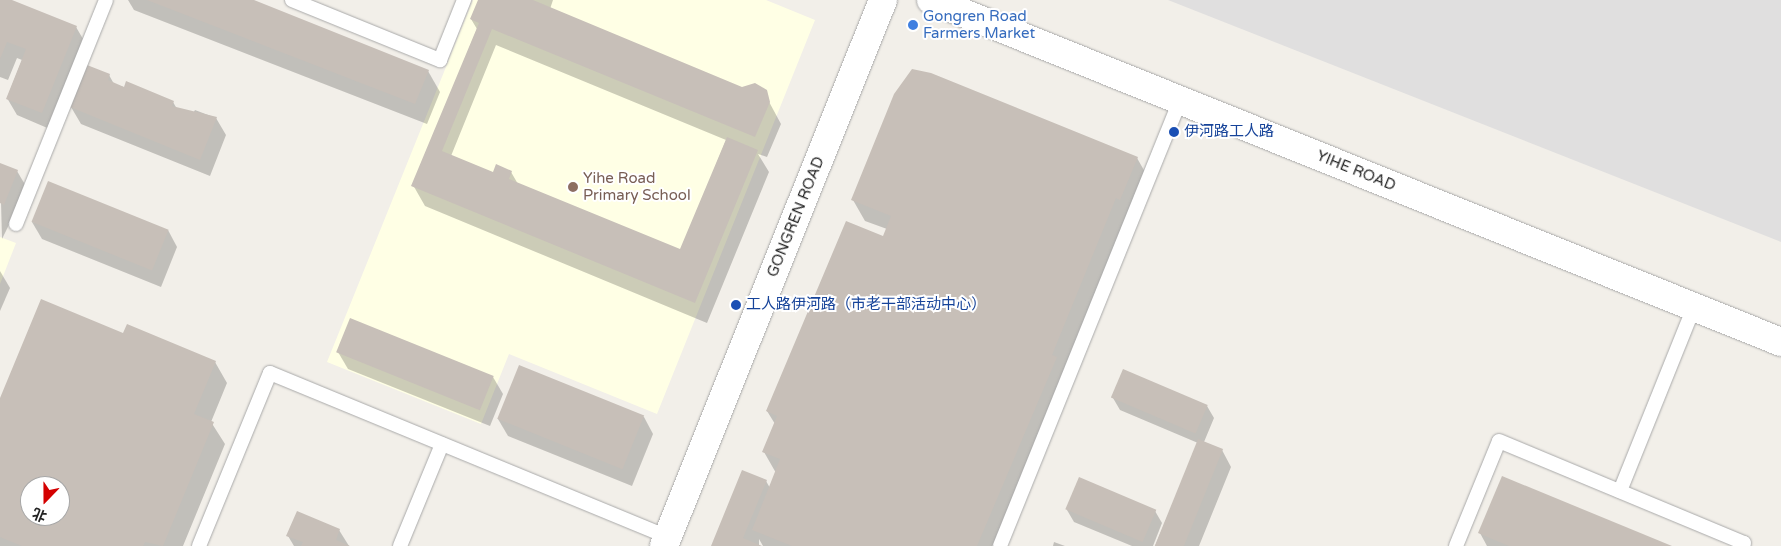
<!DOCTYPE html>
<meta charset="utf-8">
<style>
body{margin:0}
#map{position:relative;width:1781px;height:546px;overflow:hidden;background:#f2efe9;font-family:"Varela Round","Noto Sans SC",sans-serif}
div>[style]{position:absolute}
.residential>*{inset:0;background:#e0dfdf}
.education>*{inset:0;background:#ffffe5}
.shadow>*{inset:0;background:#0003}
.building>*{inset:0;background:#c7bfb8;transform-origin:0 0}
.roads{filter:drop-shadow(0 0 1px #a9a9a9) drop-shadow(0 0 1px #a9a9a9)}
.service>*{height:14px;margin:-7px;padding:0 7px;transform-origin:7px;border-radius:7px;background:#fff}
.tertiary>*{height:28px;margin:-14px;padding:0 14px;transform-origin:14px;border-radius:14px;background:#fff}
.dots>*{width:14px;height:14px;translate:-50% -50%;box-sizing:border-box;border:2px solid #fff;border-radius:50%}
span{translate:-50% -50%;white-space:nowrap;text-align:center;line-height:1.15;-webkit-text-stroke:4px #fff;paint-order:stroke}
.shop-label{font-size:15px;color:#366cbe}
.left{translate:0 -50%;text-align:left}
.transit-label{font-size:15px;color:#164399}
.street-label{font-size:15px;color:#222}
.education-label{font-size:15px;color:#785e54}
.north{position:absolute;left:20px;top:476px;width:50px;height:50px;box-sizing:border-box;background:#fff;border:1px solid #a7a7a7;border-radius:50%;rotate:202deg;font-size:14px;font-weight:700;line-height:20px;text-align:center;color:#222}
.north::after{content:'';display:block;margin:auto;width:18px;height:22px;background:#d40000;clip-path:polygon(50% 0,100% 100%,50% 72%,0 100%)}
</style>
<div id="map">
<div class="residential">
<div style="clip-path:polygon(1168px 0,1781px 0,1781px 242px)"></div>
</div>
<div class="education">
<div style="clip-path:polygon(473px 0,766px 0,815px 20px,657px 414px,509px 354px,481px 424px,327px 362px)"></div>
<div style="clip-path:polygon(0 237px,16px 243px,0 284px)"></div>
</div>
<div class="shadow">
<div style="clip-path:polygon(0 0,76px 27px,86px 44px,52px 130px,17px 115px,7px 98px,22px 60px,17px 58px,8px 80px,0 77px)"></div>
<div style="clip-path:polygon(128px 0,251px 0,428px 71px,440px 92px,427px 124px,134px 10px)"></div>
<div style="clip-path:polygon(evenodd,479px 0,553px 0,550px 9px,742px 88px,761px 87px,781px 124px,767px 157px,758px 154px,769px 172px,707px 323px,425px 206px,413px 185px,477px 29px,471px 19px,479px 0,496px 45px,726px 140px,681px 251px,518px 184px,511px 172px,493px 173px,451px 156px,496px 45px)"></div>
<div style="clip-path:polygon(109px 75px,114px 84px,173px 102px,177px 109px,192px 115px,195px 110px,216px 118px,226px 135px,210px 176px,81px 124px,71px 107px)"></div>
<div style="clip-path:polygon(1137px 158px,1149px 179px,998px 546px,763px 546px,759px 539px,759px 546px,712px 546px,766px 481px,770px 488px,776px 473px,764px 452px,775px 424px,767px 411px,883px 238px,887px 229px,865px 221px,853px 200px)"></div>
<div style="clip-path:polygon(0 164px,17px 171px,27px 188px,2px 239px)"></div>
<div style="clip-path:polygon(32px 222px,168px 230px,177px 247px,161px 287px,42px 239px)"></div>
<div style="clip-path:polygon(0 271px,10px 288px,0 311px)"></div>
<div style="clip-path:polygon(evenodd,124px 335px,215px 362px,227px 383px,211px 422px,225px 444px,183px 546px,0 546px,0 401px,124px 335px,30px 486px,60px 486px,60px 516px,30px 516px,30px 486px)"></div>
<div style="clip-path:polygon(338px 352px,493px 377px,503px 394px,490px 426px,348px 369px)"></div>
<div style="clip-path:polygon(1113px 398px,1207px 406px,1214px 418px,1204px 442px,1222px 450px,1231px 467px,1199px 546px,1155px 546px,1198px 443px,1120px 410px)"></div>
<div style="clip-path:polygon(644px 417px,653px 434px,632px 486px,508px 436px,498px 419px)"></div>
<div style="clip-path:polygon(1067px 510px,1155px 511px,1162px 523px,1153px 546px,1132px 546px,1074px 522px)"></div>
<div style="clip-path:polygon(339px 530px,349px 546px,294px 546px,288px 536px)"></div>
<div style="clip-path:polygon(1480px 533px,1669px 546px,1487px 546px)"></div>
<div style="clip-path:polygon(1054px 542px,1065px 546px,1053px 546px)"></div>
</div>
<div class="building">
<div style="clip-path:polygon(0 0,12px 0,77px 26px,42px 113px,6px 99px,26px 49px,7px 42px,0 59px)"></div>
<div style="clip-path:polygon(147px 0,254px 0,429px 70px,415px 104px)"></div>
<div style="clip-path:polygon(478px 0,533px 0,742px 87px,755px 83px,767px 90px,770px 102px,755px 137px,492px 29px,442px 151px,493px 172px,496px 164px,512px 171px,509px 179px,680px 249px,727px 137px,758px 150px,695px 303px,411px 186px,479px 23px,470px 19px)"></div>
<div style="clip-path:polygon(87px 65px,110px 74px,108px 80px,124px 87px,126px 81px,174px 101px,172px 106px,217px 117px,200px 160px,70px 107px)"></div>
<div style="clip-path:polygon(912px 69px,931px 73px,1138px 157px,1120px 200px,1116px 198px,1052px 355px,1057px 357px,977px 546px,792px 546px,752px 530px,780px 459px,762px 452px,777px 416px,766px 411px,846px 221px,883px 236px,891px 216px,851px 200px,894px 94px)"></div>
<div style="clip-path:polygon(0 163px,18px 170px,4px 205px,0 203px)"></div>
<div style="left:48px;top:181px;width:130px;height:44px;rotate:22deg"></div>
<div style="clip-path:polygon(evenodd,41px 299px,123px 333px,127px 324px,216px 361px,194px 414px,214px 422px,163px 546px,145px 542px,143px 546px,22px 546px,0 537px,0 398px,41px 299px,30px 486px,60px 486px,60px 516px,30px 516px,30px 486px)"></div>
<div style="left:350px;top:318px;width:155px;height:37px;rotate:22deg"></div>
<div style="left:519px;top:365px;width:135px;height:58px;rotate:22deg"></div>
<div style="left:1123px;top:369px;width:92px;height:31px;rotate:23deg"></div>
<div style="left:1198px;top:439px;width:27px;height:116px;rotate:22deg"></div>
<div style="clip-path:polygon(742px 470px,767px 480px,743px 538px,762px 546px,711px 546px)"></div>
<div style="clip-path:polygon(1502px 476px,1672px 546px,1509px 546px,1478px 533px)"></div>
<div style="left:1079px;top:477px;width:84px;height:35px;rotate:23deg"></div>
<div style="clip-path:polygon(297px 511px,340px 529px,336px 540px,350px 546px,301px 546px,303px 542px,286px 536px)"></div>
</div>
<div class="roads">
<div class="service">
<div style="left:292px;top:0;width:160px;rotate:22.1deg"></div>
<div style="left:440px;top:60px;width:65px;rotate:-68.2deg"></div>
<div style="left:16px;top:224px;width:241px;rotate:-68.1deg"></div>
<div style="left:1620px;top:491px;width:198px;rotate:-68.1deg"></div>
<div style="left:199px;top:546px;width:187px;rotate:-67.7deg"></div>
<div style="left:270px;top:373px;width:430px;rotate:22.4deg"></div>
<div style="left:400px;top:546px;width:110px;rotate:-67.6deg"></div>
<div style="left:1000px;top:546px;width:481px;rotate:-68deg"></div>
<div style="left:1456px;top:546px;width:113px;rotate:-67.7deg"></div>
<div style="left:1499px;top:441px;width:265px;rotate:22.6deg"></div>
<div style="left:1744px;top:543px;width:3px;rotate:108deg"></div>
</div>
<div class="tertiary">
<div style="left:931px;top:0;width:916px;rotate:21.92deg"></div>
<div style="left:664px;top:546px;width:588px;rotate:-68.14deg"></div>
</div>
</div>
<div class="dots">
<div style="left:913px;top:25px;background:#3f7fe0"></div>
<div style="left:1174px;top:132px;background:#1a4fb4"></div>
<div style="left:573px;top:187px;background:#8d6e63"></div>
<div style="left:736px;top:305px;background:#1a4fb4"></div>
</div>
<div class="shop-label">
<span class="left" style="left:923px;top:25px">Gongren Road<br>Farmers Market</span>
</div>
<div class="transit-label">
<span class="left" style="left:1184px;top:132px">伊河路工人路</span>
<span class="left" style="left:746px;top:305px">工人路伊河路（市老干部活动中心）</span>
</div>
<div class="street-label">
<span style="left:1356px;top:171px;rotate:22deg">YIHE ROAD</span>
<span style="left:796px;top:217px;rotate:-68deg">GONGREN ROAD</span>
</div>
<div class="education-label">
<span class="left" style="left:583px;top:187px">Yihe Road<br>Primary School</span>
</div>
<div class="north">北</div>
</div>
